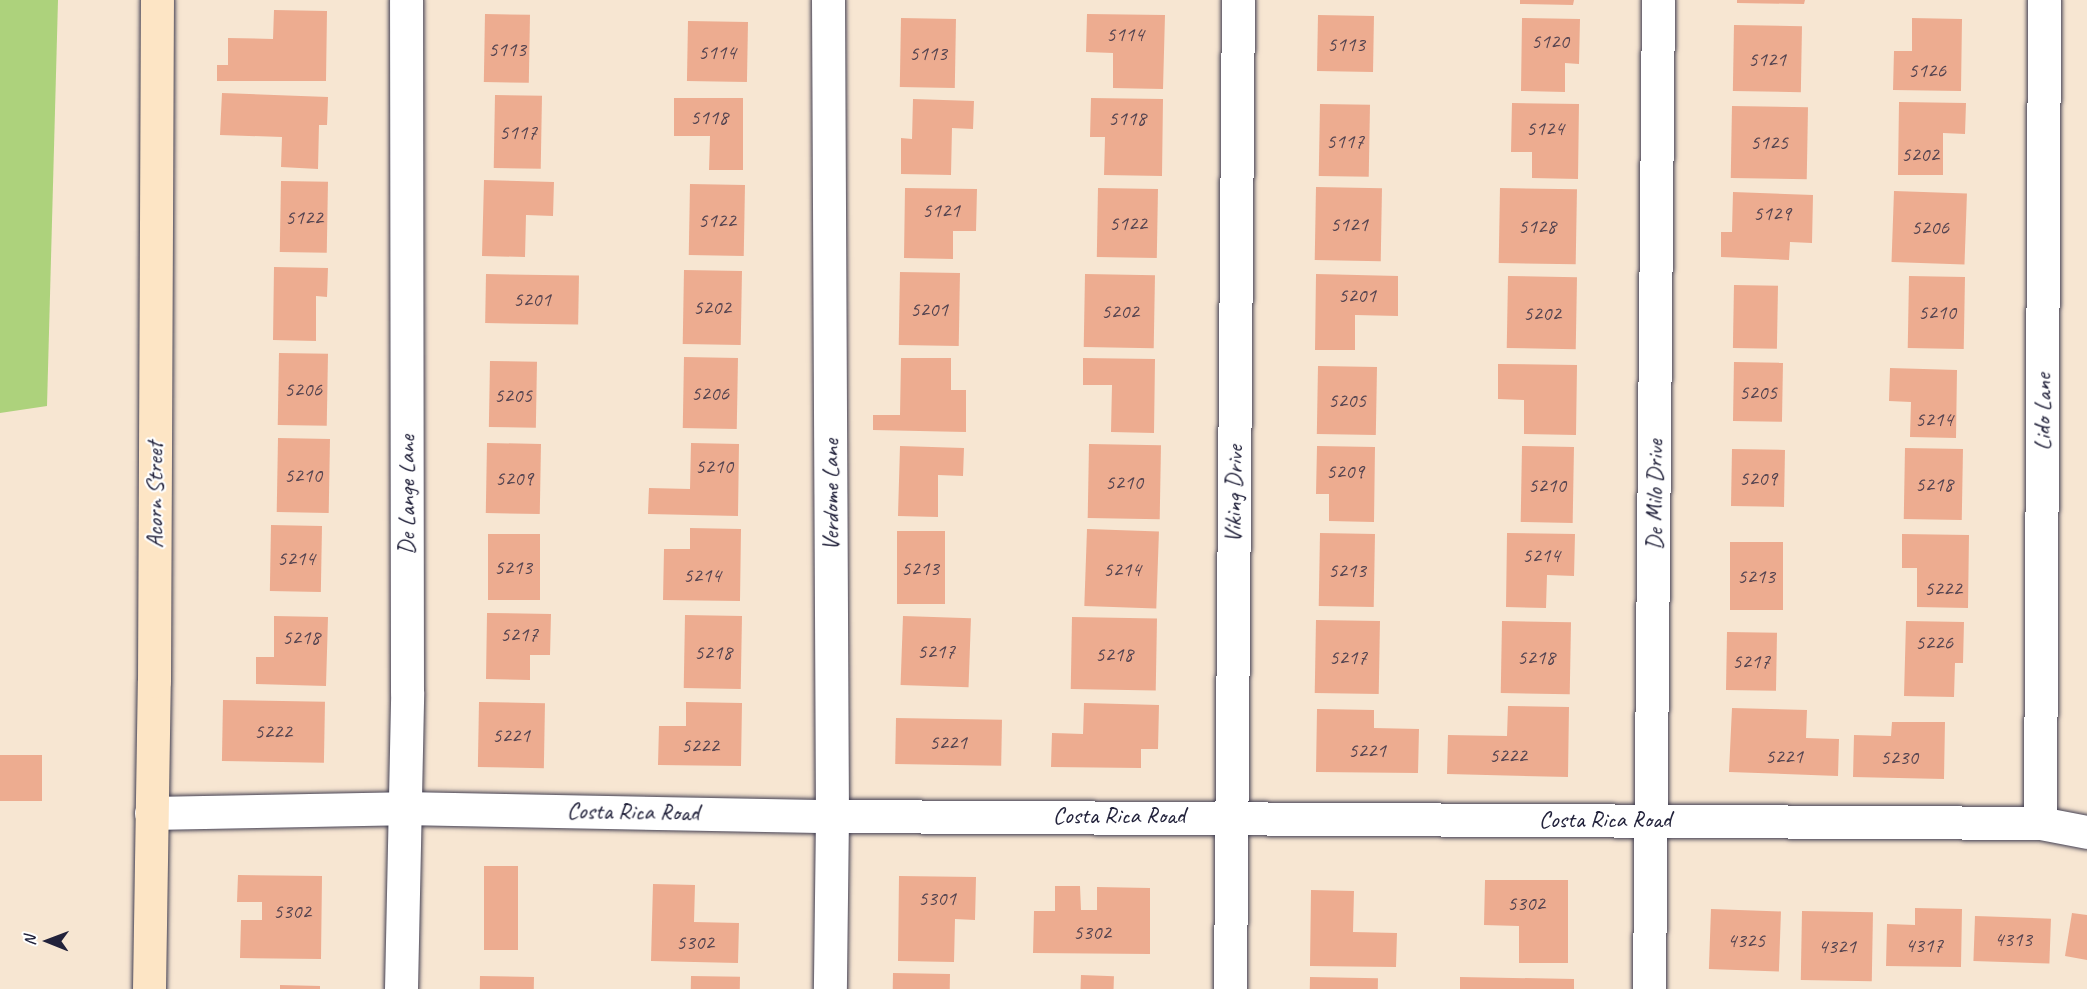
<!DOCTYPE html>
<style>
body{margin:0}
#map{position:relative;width:2087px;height:989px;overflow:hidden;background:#f7e6d2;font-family:Caveat,sans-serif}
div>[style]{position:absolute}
.green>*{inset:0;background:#add27c}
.building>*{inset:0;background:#edac90;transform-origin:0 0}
.roads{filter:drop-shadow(0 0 2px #423f52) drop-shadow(0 0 2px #423f52)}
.street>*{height:33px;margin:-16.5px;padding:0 16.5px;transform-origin:16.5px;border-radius:16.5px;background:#fff}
.secondary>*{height:33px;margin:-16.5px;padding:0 16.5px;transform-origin:16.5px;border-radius:16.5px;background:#fde5c5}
span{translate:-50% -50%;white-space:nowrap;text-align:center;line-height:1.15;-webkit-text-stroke:4.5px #fff;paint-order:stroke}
.number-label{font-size:21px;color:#554450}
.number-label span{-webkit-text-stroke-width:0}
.street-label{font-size:24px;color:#22223b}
.north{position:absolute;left:18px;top:911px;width:60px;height:60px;-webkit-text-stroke:4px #fff;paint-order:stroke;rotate:271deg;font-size:16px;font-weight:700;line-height:24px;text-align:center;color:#22223b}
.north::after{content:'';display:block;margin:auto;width:21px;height:27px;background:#22223b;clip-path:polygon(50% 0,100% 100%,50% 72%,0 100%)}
</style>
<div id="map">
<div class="green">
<div style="clip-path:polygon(0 0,58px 0,47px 406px,0 413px)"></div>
</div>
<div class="building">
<div style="clip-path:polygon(1520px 0,1574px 0,1573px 5px,1520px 4px)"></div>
<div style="clip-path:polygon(1737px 0,1805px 0,1804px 4px,1737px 3px)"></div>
<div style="clip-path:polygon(274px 10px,327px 11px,326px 81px,217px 81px,217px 65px,228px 65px,228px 38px,273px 39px)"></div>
<div style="left:485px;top:14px;width:45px;height:68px;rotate:1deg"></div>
<div style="clip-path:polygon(1087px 14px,1165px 15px,1163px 89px,1113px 88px,1113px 53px,1086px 52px)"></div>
<div style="left:1318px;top:15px;width:56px;height:56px;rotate:1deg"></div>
<div style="left:901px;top:18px;width:55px;height:69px;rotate:1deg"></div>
<div style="clip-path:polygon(1522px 18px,1580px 19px,1579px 64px,1565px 63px,1565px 92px,1521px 91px)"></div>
<div style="clip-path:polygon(1912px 18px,1962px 19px,1961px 91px,1893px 90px,1894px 51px,1912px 51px)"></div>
<div style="left:688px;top:21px;width:60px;height:60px;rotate:1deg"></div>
<div style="left:1734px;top:25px;width:68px;height:66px;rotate:1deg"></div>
<div style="clip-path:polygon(222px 93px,328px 97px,327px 125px,319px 125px,318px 169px,281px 167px,282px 137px,220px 135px)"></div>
<div style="left:495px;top:95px;width:47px;height:73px;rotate:1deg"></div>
<div style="clip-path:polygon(674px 98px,743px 98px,743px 170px,709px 170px,710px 136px,674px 136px)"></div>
<div style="clip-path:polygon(1091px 98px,1163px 99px,1162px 176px,1104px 175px,1105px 137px,1090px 137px)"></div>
<div style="clip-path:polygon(913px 99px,974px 101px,973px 129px,952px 128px,951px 175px,901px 174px,901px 138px,912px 139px)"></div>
<div style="clip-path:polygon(1899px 102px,1966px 103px,1965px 134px,1943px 133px,1943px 175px,1898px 175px)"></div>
<div style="clip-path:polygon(1512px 103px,1579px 104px,1578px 179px,1532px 178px,1532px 152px,1511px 152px)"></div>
<div style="left:1320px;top:104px;width:50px;height:72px;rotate:1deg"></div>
<div style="left:1732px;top:106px;width:76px;height:72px;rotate:1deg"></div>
<div style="clip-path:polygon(484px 180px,554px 182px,553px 216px,526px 215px,525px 257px,482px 256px)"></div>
<div style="left:281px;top:181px;width:47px;height:71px;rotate:1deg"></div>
<div style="left:690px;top:184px;width:55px;height:71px;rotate:1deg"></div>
<div style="left:1316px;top:187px;width:66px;height:73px;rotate:1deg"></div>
<div style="clip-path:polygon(905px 188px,977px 189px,976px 231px,953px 231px,953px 259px,904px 258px)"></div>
<div style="left:1098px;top:188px;width:60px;height:69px;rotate:1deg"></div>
<div style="left:1500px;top:188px;width:77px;height:75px;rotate:1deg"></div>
<div style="left:1894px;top:191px;width:73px;height:71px;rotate:2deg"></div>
<div style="clip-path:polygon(1733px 192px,1813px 195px,1812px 243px,1790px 242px,1789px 260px,1721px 257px,1721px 232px,1732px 232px)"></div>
<div style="clip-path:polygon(274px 267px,328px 268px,327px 297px,316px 296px,316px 341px,273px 340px)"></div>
<div style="left:684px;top:270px;width:58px;height:74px;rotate:1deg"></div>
<div style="left:900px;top:272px;width:60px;height:73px;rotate:1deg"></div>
<div style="left:486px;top:274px;width:93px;height:49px;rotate:1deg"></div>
<div style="left:1085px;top:274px;width:70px;height:73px;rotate:1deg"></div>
<div style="clip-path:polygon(1316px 274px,1398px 276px,1398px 316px,1355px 315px,1355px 350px,1315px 350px)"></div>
<div style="left:1508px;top:276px;width:69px;height:72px;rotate:1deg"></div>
<div style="left:1909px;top:276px;width:56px;height:72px;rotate:1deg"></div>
<div style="left:1734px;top:285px;width:44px;height:63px;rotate:1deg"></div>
<div style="left:279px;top:353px;width:49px;height:72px;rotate:1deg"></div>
<div style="left:684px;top:357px;width:54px;height:71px;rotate:1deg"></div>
<div style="clip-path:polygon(901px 358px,951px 358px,951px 390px,966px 390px,966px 432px,873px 430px,873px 415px,900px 415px)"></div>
<div style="clip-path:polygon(1083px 358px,1155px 359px,1154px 433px,1111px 432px,1112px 385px,1083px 385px)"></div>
<div style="left:490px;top:361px;width:47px;height:66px;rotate:1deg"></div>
<div style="left:1734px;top:362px;width:49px;height:59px;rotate:1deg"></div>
<div style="clip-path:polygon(1498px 364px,1577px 365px,1576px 435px,1524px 434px,1524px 400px,1498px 399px)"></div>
<div style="left:1318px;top:366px;width:59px;height:68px;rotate:1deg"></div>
<div style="clip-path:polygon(1890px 368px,1957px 370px,1956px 438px,1910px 437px,1911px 402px,1889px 401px)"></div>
<div style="left:278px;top:438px;width:52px;height:74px;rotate:1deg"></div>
<div style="left:487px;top:443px;width:54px;height:70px;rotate:1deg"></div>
<div style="clip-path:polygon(691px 443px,739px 444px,738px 516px,648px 514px,649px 488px,690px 489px)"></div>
<div style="left:1089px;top:444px;width:72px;height:74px;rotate:1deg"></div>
<div style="clip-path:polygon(900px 446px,964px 448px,963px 476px,938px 475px,938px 517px,898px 516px)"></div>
<div style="clip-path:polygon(1317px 446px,1375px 447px,1374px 522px,1329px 521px,1329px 494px,1316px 494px)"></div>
<div style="left:1522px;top:446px;width:52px;height:76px;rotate:1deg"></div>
<div style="left:1905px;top:448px;width:58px;height:71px;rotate:1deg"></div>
<div style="left:1732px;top:449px;width:53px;height:57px;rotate:1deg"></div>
<div style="left:271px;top:525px;width:51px;height:66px;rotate:1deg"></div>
<div style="clip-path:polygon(690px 528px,741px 529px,740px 601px,663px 600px,664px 549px,690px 549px)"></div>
<div style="left:1087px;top:529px;width:72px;height:77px;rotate:2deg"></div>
<div style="left:897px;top:531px;width:48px;height:73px"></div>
<div style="left:1320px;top:533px;width:55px;height:73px;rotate:1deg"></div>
<div style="clip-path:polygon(1507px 533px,1575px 534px,1574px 576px,1547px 575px,1546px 608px,1506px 607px)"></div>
<div style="left:488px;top:534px;width:52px;height:66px"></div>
<div style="clip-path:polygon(1902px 534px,1969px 535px,1968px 608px,1917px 607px,1917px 568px,1902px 568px)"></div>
<div style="left:1730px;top:542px;width:53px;height:68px"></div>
<div style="clip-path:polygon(487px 613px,551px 614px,550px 655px,530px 655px,530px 680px,486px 679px)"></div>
<div style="left:685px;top:615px;width:57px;height:73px;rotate:1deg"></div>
<div style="clip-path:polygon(274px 616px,328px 617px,326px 686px,256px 684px,256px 657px,274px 657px)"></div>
<div style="left:903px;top:616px;width:68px;height:69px;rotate:2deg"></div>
<div style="left:1072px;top:617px;width:85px;height:72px;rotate:1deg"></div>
<div style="left:1316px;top:620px;width:64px;height:73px;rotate:1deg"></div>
<div style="left:1502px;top:621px;width:69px;height:72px;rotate:1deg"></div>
<div style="clip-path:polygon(1906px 621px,1964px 622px,1963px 663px,1955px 663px,1954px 697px,1904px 696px)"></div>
<div style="left:1727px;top:632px;width:50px;height:58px;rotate:1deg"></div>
<div style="left:223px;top:700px;width:102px;height:61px;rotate:1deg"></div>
<div style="left:479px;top:702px;width:66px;height:65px;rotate:1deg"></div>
<div style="clip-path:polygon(686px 702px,742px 703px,741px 766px,658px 765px,659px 726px,686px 726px)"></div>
<div style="clip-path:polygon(1084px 703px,1159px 705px,1158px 749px,1141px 749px,1141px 768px,1051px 767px,1052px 733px,1083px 734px)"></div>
<div style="clip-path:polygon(1508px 706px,1569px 707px,1568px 777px,1447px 774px,1448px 735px,1507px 736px)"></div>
<div style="clip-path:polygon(1732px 708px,1807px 710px,1806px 738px,1839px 739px,1838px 776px,1729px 772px)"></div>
<div style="clip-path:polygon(1317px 709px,1374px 710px,1374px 728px,1419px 729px,1418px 773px,1316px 772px)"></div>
<div style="left:896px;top:718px;width:106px;height:46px;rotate:1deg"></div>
<div style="clip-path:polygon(1892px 722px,1945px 722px,1944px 779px,1853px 777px,1854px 735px,1891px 736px)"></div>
<div style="left:0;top:755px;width:42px;height:46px"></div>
<div style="left:484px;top:866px;width:34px;height:84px"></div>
<div style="clip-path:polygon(238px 875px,322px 876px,321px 959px,240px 958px,241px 920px,262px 920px,262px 902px,237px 902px)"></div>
<div style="clip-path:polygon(899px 876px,976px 877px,975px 920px,955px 919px,954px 962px,898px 961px)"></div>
<div style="clip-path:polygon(1485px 880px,1568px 880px,1568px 963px,1519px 963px,1519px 926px,1484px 925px)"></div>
<div style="clip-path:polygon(653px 884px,695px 885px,694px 922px,739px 923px,738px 963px,651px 961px)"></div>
<div style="clip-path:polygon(1055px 886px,1080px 886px,1081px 910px,1097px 910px,1097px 887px,1150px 888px,1150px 954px,1033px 953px,1034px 911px,1055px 911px)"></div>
<div style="clip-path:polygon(1311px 890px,1354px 891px,1353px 932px,1397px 933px,1396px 967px,1310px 966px)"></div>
<div style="clip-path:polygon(1915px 908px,1962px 909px,1961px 967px,1886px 966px,1887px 924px,1915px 925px)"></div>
<div style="left:1711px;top:909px;width:70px;height:60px;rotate:2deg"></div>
<div style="left:1802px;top:911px;width:71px;height:69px;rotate:1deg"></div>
<div style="clip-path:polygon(2072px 913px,2087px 915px,2087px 960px,2065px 956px)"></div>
<div style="left:1975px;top:916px;width:76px;height:45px;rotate:2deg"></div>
<div style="left:893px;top:973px;width:57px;height:16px;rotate:1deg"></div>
<div style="left:1081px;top:975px;width:33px;height:14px;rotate:2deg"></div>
<div style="left:480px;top:976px;width:54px;height:13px;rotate:1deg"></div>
<div style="left:691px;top:976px;width:49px;height:13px;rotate:1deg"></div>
<div style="left:1310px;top:977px;width:68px;height:12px;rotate:1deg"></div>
<div style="clip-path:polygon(1460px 977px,1574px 979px,1574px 989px,1460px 989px)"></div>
<div style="clip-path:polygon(280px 985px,320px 986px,320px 989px,280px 989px)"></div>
</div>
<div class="roads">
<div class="street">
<div style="left:828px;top:0;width:816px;rotate:89.72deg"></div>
<div style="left:832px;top:816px;width:173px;rotate:90.7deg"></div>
<div style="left:151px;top:813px;width:251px;rotate:-1.1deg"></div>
<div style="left:402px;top:808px;width:430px;rotate:1.1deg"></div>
<div style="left:832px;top:816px;width:1208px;rotate:0.33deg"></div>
<div style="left:2040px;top:823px;width:48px;rotate:10.8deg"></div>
<div style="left:2040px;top:823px;width:823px;rotate:-89.72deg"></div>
<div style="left:401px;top:989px;width:297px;rotate:-88.8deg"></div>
<div style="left:407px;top:692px;width:692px;rotate:-90.08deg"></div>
<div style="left:1230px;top:989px;width:989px;rotate:-89.54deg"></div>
<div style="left:1649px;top:989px;width:989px;rotate:-89.48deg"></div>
</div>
<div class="secondary">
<div style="left:149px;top:989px;width:308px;rotate:-89.1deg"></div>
<div style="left:154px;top:681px;width:681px;rotate:-89.75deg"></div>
</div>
</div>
<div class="number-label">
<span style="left:1125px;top:34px">5114</span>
<span style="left:1550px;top:41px">5120</span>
<span style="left:1346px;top:44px">5113</span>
<span style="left:507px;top:49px">5113</span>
<span style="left:717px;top:52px">5114</span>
<span style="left:928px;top:53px">5113</span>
<span style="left:1767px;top:59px">5121</span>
<span style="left:1927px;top:70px">5126</span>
<span style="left:709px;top:117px">5118</span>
<span style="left:1127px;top:118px">5118</span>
<span style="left:1545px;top:128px">5124</span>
<span style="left:518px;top:132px">5117</span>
<span style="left:1345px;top:141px">5117</span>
<span style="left:1769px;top:142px">5125</span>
<span style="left:1920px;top:154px">5202</span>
<span style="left:941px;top:210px">5121</span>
<span style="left:1772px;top:213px">5129</span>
<span style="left:304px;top:217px">5122</span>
<span style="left:717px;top:220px">5122</span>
<span style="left:1128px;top:223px">5122</span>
<span style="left:1349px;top:224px">5121</span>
<span style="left:1537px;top:226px">5128</span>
<span style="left:1930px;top:227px">5206</span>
<span style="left:1357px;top:295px">5201</span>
<span style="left:532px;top:299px">5201</span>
<span style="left:712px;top:307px">5202</span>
<span style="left:929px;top:309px">5201</span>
<span style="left:1120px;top:311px">5202</span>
<span style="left:1937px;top:312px">5210</span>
<span style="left:1542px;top:313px">5202</span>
<span style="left:303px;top:389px">5206</span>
<span style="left:1758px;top:392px">5205</span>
<span style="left:710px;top:393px">5206</span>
<span style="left:513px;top:395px">5205</span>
<span style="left:1347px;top:400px">5205</span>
<span style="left:1934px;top:419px">5214</span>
<span style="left:714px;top:466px">5210</span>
<span style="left:1345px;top:471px">5209</span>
<span style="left:303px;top:475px">5210</span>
<span style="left:514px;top:478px">5209</span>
<span style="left:1758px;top:478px">5209</span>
<span style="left:1124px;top:482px">5210</span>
<span style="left:1934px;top:484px">5218</span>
<span style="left:1547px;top:485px">5210</span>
<span style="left:1541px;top:555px">5214</span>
<span style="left:296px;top:558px">5214</span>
<span style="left:513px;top:567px">5213</span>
<span style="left:920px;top:568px">5213</span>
<span style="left:1122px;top:569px">5214</span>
<span style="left:1347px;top:570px">5213</span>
<span style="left:702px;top:575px">5214</span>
<span style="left:1756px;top:576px">5213</span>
<span style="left:1943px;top:588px">5222</span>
<span style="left:519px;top:634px">5217</span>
<span style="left:301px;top:637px">5218</span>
<span style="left:1934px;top:642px">5226</span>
<span style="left:936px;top:651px">5217</span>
<span style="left:713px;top:652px">5218</span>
<span style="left:1114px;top:654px">5218</span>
<span style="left:1348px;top:657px">5217</span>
<span style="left:1536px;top:657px">5218</span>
<span style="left:1751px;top:661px">5217</span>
<span style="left:273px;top:731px">5222</span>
<span style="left:511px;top:735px">5221</span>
<span style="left:948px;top:742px">5221</span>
<span style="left:700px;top:745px">5222</span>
<span style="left:1367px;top:750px">5221</span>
<span style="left:1508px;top:755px">5222</span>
<span style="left:1784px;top:756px">5221</span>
<span style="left:1899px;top:757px">5230</span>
<span style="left:937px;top:898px">5301</span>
<span style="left:1526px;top:903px">5302</span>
<span style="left:292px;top:911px">5302</span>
<span style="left:1092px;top:932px">5302</span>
<span style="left:2013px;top:939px">4313</span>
<span style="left:1746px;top:940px">4325</span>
<span style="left:695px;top:942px">5302</span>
<span style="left:1924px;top:945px">4317</span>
<span style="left:1837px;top:946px">4321</span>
</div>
<div class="street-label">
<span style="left:2043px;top:412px;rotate:-90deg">Lido Lane</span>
<span style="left:1234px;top:494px;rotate:-89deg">Viking Drive</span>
<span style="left:155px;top:495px;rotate:-90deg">Acorn Street</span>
<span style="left:407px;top:495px;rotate:-90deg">De Lange Lane</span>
<span style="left:831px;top:495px;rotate:-90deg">Verdome Lane</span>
<span style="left:1655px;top:495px;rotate:-90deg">De Milo Drive</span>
<span style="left:633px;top:812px;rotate:1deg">Costa Rica Road</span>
<span style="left:1119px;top:816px">Costa Rica Road</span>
<span style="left:1605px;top:820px">Costa Rica Road</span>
</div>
<div class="north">N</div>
</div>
